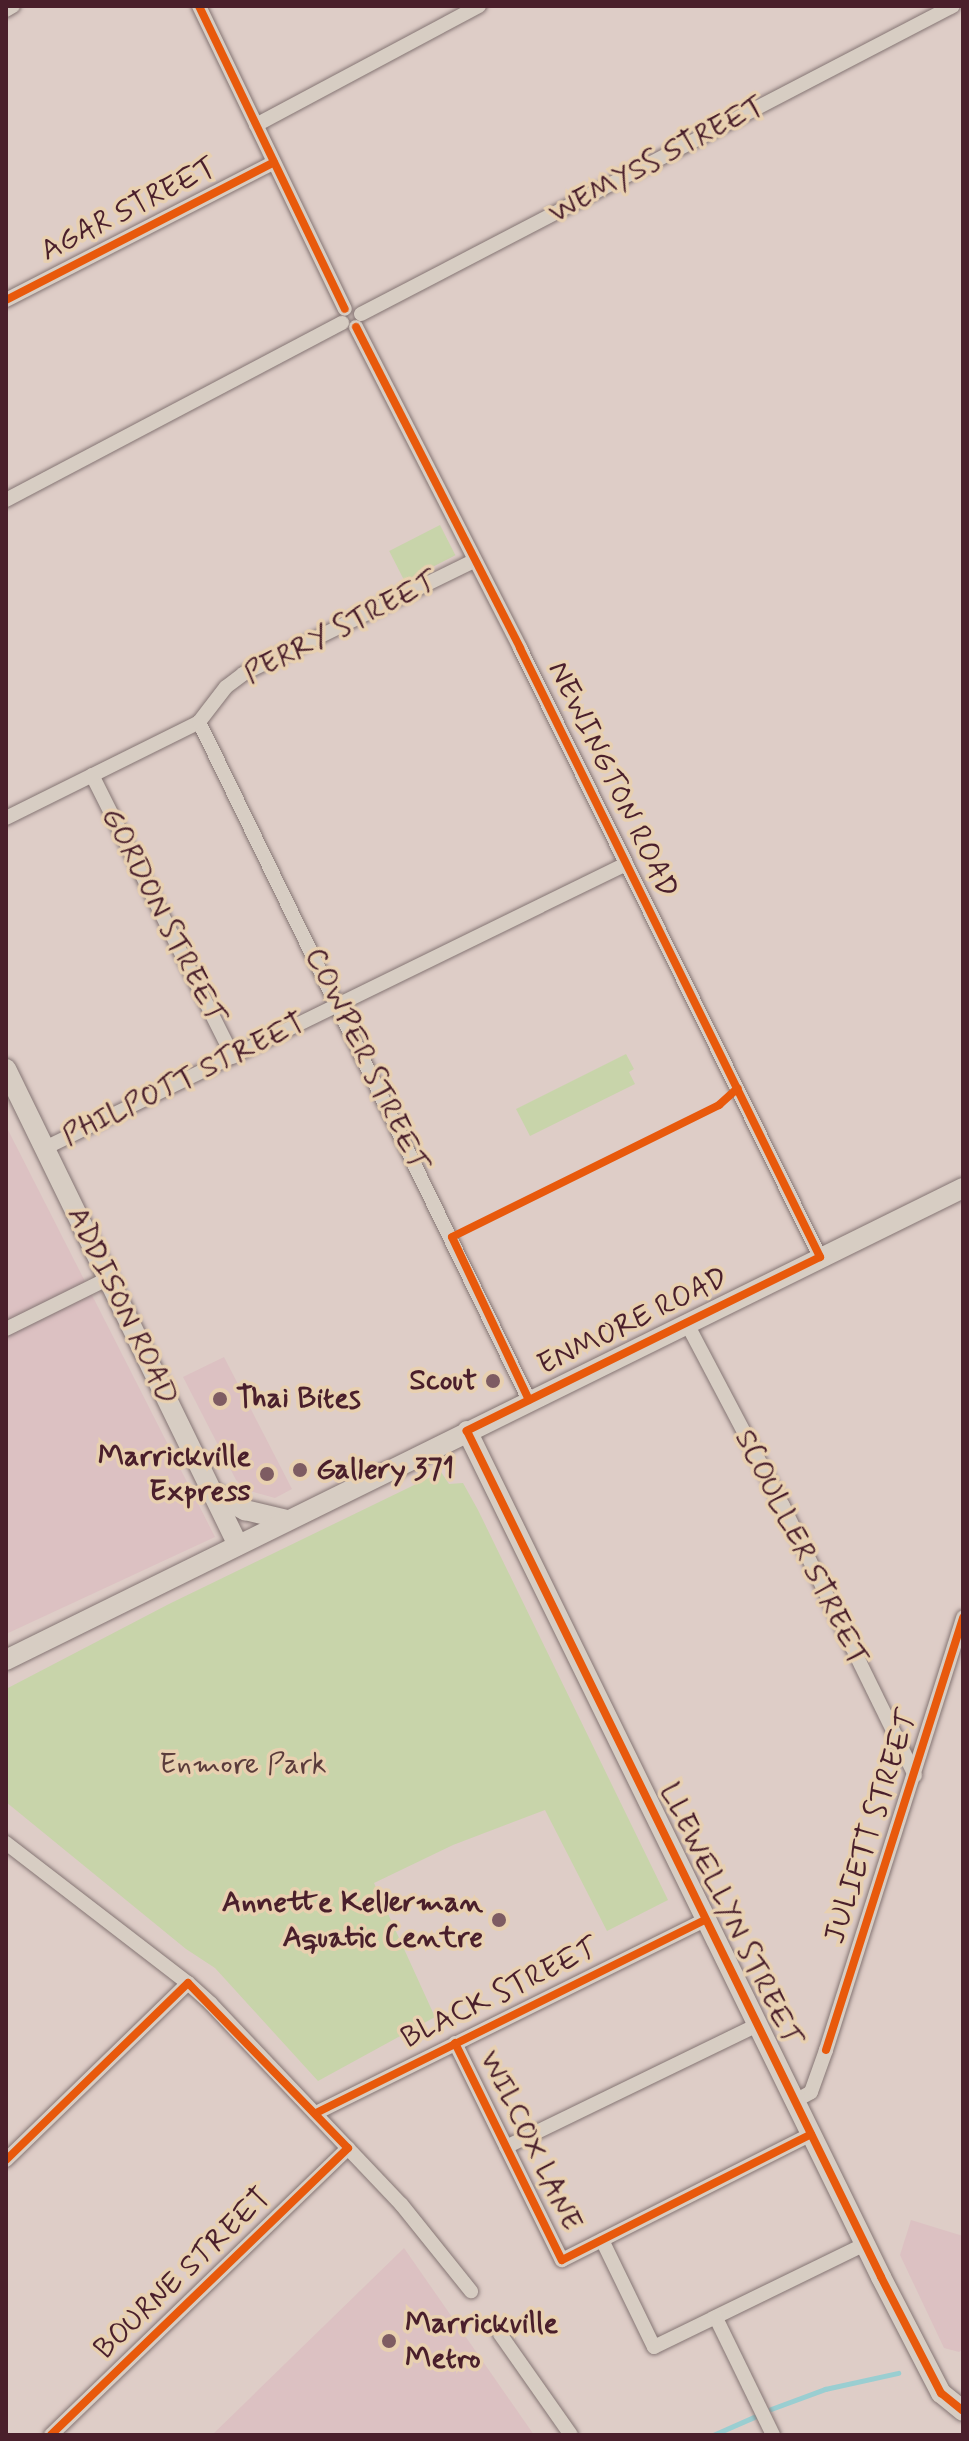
<!DOCTYPE html>
<style>
body{margin:0}
#map{position:relative;width:969px;height:2441px;overflow:hidden;background:#decdc7;font-family:Mynerve,sans-serif}
div>[style]{position:absolute}
.built>*{inset:0;background:#dcc1c2}
.green>*{inset:0;background:#c8d4aa;transform-origin:0 0}
.stream>*{height:5px;margin:-2.5px;padding:0 2.5px;transform-origin:2.5px;border-radius:2.5px;background:#9aced1}
.roads{filter:drop-shadow(0 0 2px #857574) drop-shadow(0 0 2px #857574)}
.street>*{height:14px;margin:-7px;padding:0 7px;transform-origin:7px;border-radius:7px;background:#d7cdc3}
.secondary>*{height:20px;margin:-10px;padding:0 10px;transform-origin:10px;border-radius:10px;background:#d7cdc3}
.cycleway>*{height:8px;margin:-4px;padding:0 4px;transform-origin:4px;border-radius:4px;background:#e8590c}
.dots>*{width:22px;height:22px;translate:-50% -50%;box-sizing:border-box;border:4px solid #e8d0b0;border-radius:50%}
span{translate:-50% -50%;white-space:nowrap;text-align:center;line-height:1.15;-webkit-text-stroke:7px #e8d0b0;paint-order:stroke}
.street-label{font-size:30px;color:#4a1f2b}
.poi-label{font-size:30px;color:#4a1f2b;font-weight:700}
.right{translate:-100% -50%;text-align:right}
.left{translate:0 -50%;text-align:left}
.park-label{font-size:30px;color:#5a3b3b}
.frame{position:absolute;inset:0;border:8px solid #4a1f2b;pointer-events:none}
</style>
<div id="map">
<div class="built">
<div style="clip-path:polygon(6px 1126px,215px 1537px,6px 1634px)"></div>
<div style="clip-path:polygon(224px 1357px,292px 1489px,275px 1498px,246px 1490px,236px 1480px,183px 1377px)"></div>
<div style="clip-path:polygon(911px 2220px,963px 2236px,963px 2349px,959px 2352px,944px 2348px,900px 2255px)"></div>
<div style="clip-path:polygon(404px 2248px,534px 2435px,212px 2435px)"></div>
</div>
<div class="green">
<div style="left:440px;top:525px;width:34px;height:57px;rotate:63deg"></div>
<div style="clip-path:polygon(626px 1054px,634px 1069px,629px 1072px,635px 1084px,530px 1136px,516px 1109px)"></div>
<div style="clip-path:polygon(441px 1472px,449px 1484px,463px 1483px,478px 1510px,668px 1900px,607px 1931px,545px 1810px,453px 1845px,374px 1883px,435px 2017px,318px 2081px,215px 1968px,186px 1949px,6px 1802px,6px 1689px,169px 1604px)"></div>
</div>
<div class="stream">
<div style="left:771px;top:2409px;width:58px;rotate:-20.3deg"></div>
<div style="left:825px;top:2389px;width:75px;rotate:-12.4deg"></div>
<div style="left:713px;top:2435px;width:45px;rotate:-23.7deg"></div>
</div>
<div class="roads">
<div class="street">
<div style="left:199px;top:6px;width:336px;rotate:64.3deg"></div>
<div style="left:6px;top:10px;width:8px;rotate:-30deg"></div>
<div style="left:256px;top:125px;width:253px;rotate:-28.1deg"></div>
<div style="left:6px;top:300px;width:301px;rotate:-27.2deg"></div>
<div style="left:361px;top:314px;width:667px;rotate:-27.49deg"></div>
<div style="left:356px;top:327px;width:360px;rotate:62.9deg"></div>
<div style="left:520px;top:648px;width:679px;rotate:63.77deg"></div>
<div style="left:6px;top:500px;width:380px;rotate:-27.8deg"></div>
<div style="left:199px;top:722px;width:754px;rotate:64.05deg"></div>
<div style="left:92px;top:775px;width:315px;rotate:63.4deg"></div>
<div style="left:6px;top:818px;width:216px;rotate:-26.4deg"></div>
<div style="left:199px;top:722px;width:44px;rotate:-52.4deg"></div>
<div style="left:226px;top:687px;width:21px;rotate:-37deg"></div>
<div style="left:243px;top:674px;width:257px;rotate:-26.1deg"></div>
<div style="left:45px;top:1148px;width:647px;rotate:-26.05deg"></div>
<div style="left:686px;top:1322px;width:208px;rotate:62.2deg"></div>
<div style="left:783px;top:1506px;width:300px;rotate:63.9deg"></div>
<div style="left:6px;top:1329px;width:115px;rotate:-26.3deg"></div>
<div style="left:6px;top:1843px;width:230px;rotate:37.6deg"></div>
<div style="left:188px;top:1983px;width:31px;rotate:42deg"></div>
<div style="left:211px;top:2004px;width:276px;rotate:46.5deg"></div>
<div style="left:401px;top:2204px;width:112px;rotate:51.2deg"></div>
<div style="left:455px;top:2043px;width:242px;rotate:63.8deg"></div>
<div style="left:562px;top:2260px;width:279px;rotate:-26.8deg"></div>
<div style="left:795px;top:2101px;width:18px;rotate:-29deg"></div>
<div style="left:811px;top:2092px;width:45px;rotate:-70.3deg"></div>
<div style="left:826px;top:2050px;width:454px;rotate:-72.4deg"></div>
<div style="left:316px;top:2113px;width:434px;rotate:-26.4deg"></div>
<div style="left:506px;top:2147px;width:279px;rotate:-25.9deg"></div>
<div style="left:6px;top:2160px;width:254px;rotate:-44.2deg"></div>
<div style="left:602px;top:2240px;width:119px;rotate:64.1deg"></div>
<div style="left:654px;top:2347px;width:235px;rotate:-26deg"></div>
<div style="left:716px;top:2318px;width:130px;rotate:64deg"></div>
<div style="left:500px;top:2334px;width:123px;rotate:54.9deg"></div>
<div style="left:51px;top:2435px;width:413px;rotate:-44deg"></div>
</div>
<div class="secondary">
<div style="left:6px;top:1069px;width:527px;rotate:64.02deg"></div>
<div style="left:467px;top:1431px;width:942px;rotate:63.92deg"></div>
<div style="left:881px;top:2277px;width:131px;rotate:62.7deg"></div>
<div style="left:941px;top:2393px;width:28px;rotate:39deg"></div>
<div style="left:212px;top:1492px;width:38px;rotate:29deg"></div>
<div style="left:245px;top:1510px;width:43px;rotate:13.4deg"></div>
<div style="left:6px;top:1660px;width:1067px;rotate:-26.25deg"></div>
</div>
</div>
<div class="cycleway">
<div style="left:199px;top:6px;width:336px;rotate:64.3deg"></div>
<div style="left:6px;top:300px;width:301px;rotate:-27.2deg"></div>
<div style="left:356px;top:327px;width:360px;rotate:62.9deg"></div>
<div style="left:520px;top:648px;width:679px;rotate:63.77deg"></div>
<div style="left:820px;top:1257px;width:394px;rotate:153.8deg"></div>
<div style="left:467px;top:1431px;width:942px;rotate:63.92deg"></div>
<div style="left:881px;top:2277px;width:131px;rotate:62.7deg"></div>
<div style="left:941px;top:2393px;width:28px;rotate:39deg"></div>
<div style="left:529px;top:1400px;width:180px;rotate:-115.3deg"></div>
<div style="left:452px;top:1237px;width:298px;rotate:-26.3deg"></div>
<div style="left:719px;top:1105px;width:25px;rotate:-42deg"></div>
<div style="left:455px;top:2043px;width:242px;rotate:63.8deg"></div>
<div style="left:562px;top:2260px;width:279px;rotate:-26.8deg"></div>
<div style="left:826px;top:2050px;width:454px;rotate:-72.4deg"></div>
<div style="left:316px;top:2113px;width:434px;rotate:-26.4deg"></div>
<div style="left:6px;top:2160px;width:254px;rotate:-44.2deg"></div>
<div style="left:188px;top:1983px;width:230px;rotate:45.9deg"></div>
<div style="left:348px;top:2148px;width:413px;rotate:136deg"></div>
</div>
<div class="dots">
<div style="left:493px;top:1381px;background:#7e5c62"></div>
<div style="left:220px;top:1399px;background:#7e5c62"></div>
<div style="left:300px;top:1470px;background:#7e5c62"></div>
<div style="left:267px;top:1474px;background:#7e5c62"></div>
<div style="left:499px;top:1920px;background:#7e5c62"></div>
<div style="left:389px;top:2341px;background:#7e5c62"></div>
</div>
<div class="street-label">
<span style="left:657px;top:160px;rotate:-28deg">WEMYSS STREET</span>
<span style="left:129px;top:210px;rotate:-27deg">AGAR STREET</span>
<span style="left:341px;top:628px;rotate:-27deg">PERRY STREET</span>
<span style="left:612px;top:780px;rotate:64deg">NEWINGTON ROAD</span>
<span style="left:163px;top:916px;rotate:63deg">GORDON STREET</span>
<span style="left:366px;top:1060px;rotate:64deg">COWPER STREET</span>
<span style="left:184px;top:1080px;rotate:-26deg">PHILPOTT STREET</span>
<span style="left:122px;top:1306px;rotate:64deg">ADDISON ROAD</span>
<span style="left:633px;top:1322px;rotate:-26deg">ENMORE ROAD</span>
<span style="left:801px;top:1548px;rotate:63deg">SCOULLER STREET</span>
<span style="left:872px;top:1827px;rotate:-72deg">JULIETT STREET</span>
<span style="left:730px;top:1915px;rotate:64deg">LLEWELLYN STREET</span>
<span style="left:500px;top:1994px;rotate:-26deg">BLACK STREET</span>
<span style="left:530px;top:2141px;rotate:64deg">WILCOX LANE</span>
<span style="left:183px;top:2274px;rotate:-44deg">BOURNE STREET</span>
</div>
<div class="poi-label">
<span class="right" style="left:477px;top:1381px">Scout</span>
<span class="left" style="left:236px;top:1399px">Thai Bites</span>
<span class="right" style="left:251px;top:1474px">Marrickville<br>Express</span>
<span class="left" style="left:316px;top:1470px">Gallery 371</span>
<span class="right" style="left:483px;top:1920px">Annette Kellerman<br>Aquatic Centre</span>
<span class="left" style="left:405px;top:2341px">Marrickville<br>Metro</span>
</div>
<div class="park-label">
<span style="left:243px;top:1765px">Enmore Park</span>
</div>
<div class="frame"></div>
</div>
